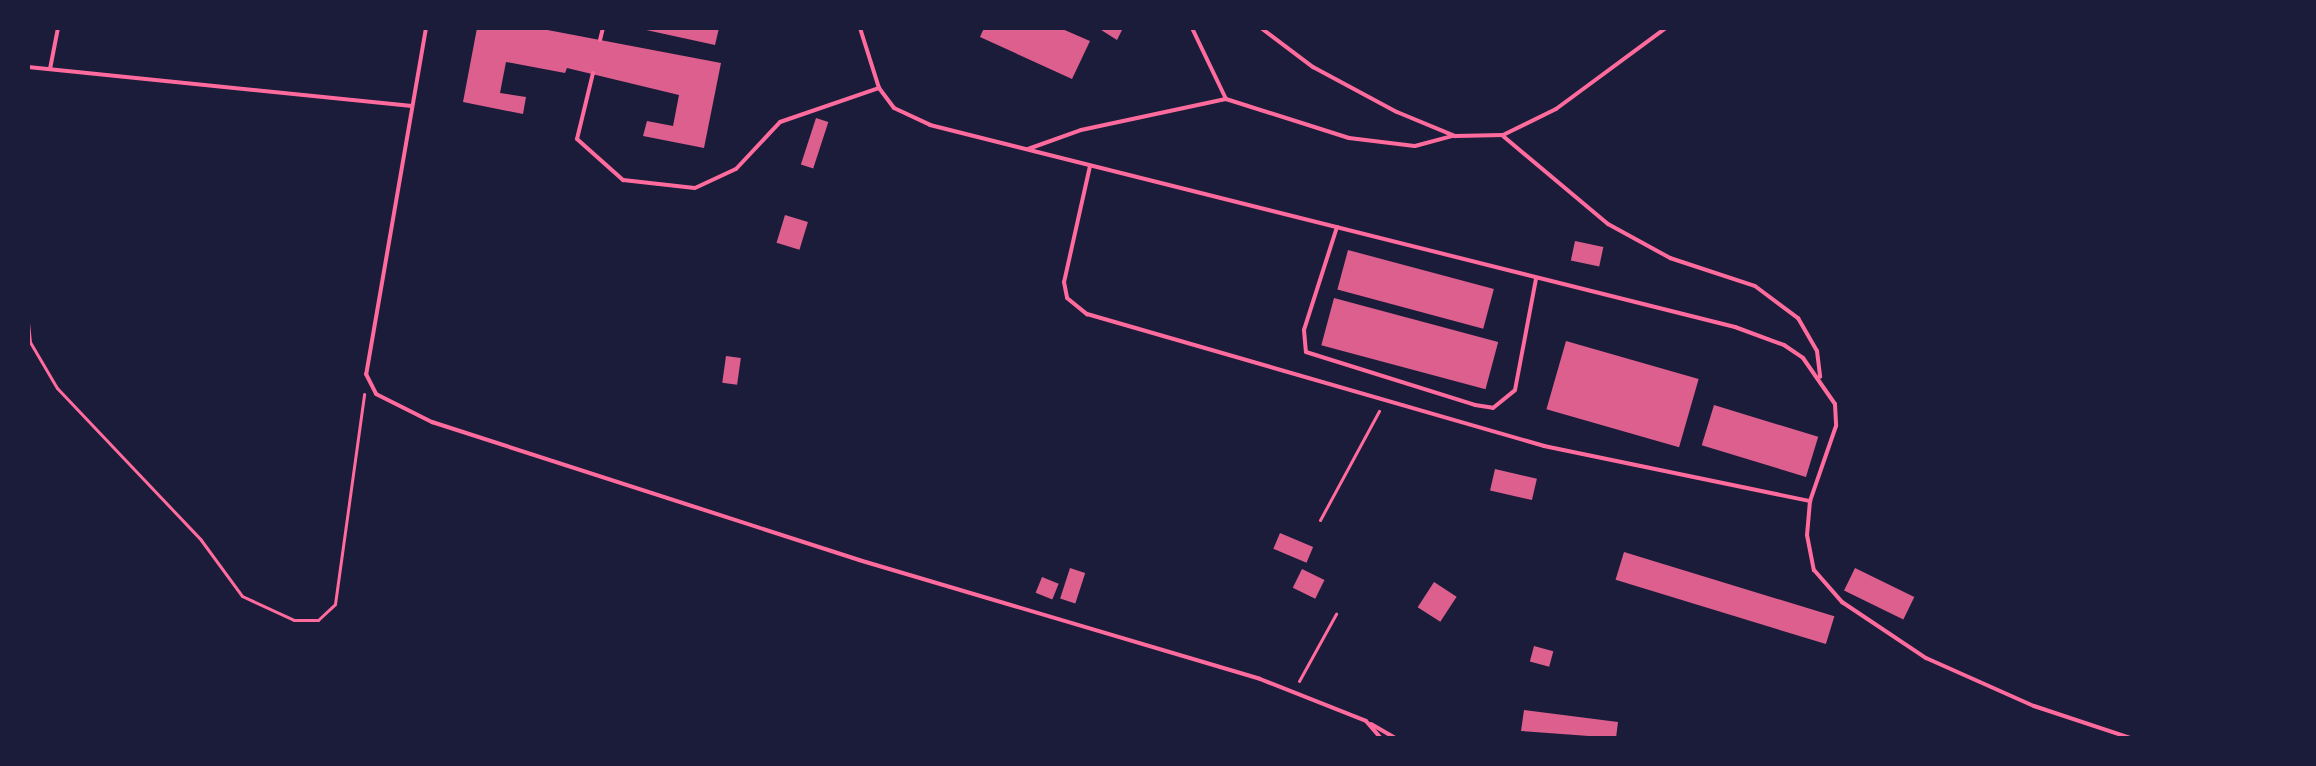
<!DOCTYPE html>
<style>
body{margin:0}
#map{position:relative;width:2316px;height:766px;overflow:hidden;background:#1b1b3a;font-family:Cabin,sans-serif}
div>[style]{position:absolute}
.building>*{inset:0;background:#dd5f8e;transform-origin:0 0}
.path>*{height:3px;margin:-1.5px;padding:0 1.5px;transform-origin:1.5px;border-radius:1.5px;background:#ff6b9d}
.service>*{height:4px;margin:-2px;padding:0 2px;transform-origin:2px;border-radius:2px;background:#ff6b9d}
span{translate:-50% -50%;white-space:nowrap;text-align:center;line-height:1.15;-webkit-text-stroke:6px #1b1b3a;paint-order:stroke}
.frame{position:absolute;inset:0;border:30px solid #1b1b3a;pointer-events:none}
</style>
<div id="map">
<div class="building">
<div style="clip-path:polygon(477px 28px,537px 28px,721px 63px,704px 148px,643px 136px,647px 121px,673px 126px,679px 95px,567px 68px,565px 73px,506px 62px,500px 93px,526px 97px,523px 114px,463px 102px)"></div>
<div style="clip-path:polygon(637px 28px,719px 28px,715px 45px)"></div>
<div style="clip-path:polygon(984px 28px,1060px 28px,1090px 41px,1072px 79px,980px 37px)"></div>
<div style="clip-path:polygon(1098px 28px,1123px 28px,1117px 40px)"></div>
<div style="left:816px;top:118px;width:13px;height:49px;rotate:18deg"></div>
<div style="left:785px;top:215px;width:24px;height:29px;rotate:17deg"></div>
<div style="left:1575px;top:241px;width:29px;height:20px;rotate:12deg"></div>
<div style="left:1348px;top:250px;width:151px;height:41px;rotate:15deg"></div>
<div style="left:1334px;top:298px;width:170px;height:49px;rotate:15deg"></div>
<div style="left:1566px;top:341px;width:138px;height:71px;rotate:16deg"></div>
<div style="left:726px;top:356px;width:15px;height:27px;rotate:8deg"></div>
<div style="left:1714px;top:405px;width:109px;height:42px;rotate:17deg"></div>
<div style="left:1495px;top:469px;width:43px;height:22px;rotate:13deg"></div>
<div style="left:1280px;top:533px;width:36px;height:17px;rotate:23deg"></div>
<div style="left:1624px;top:552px;width:220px;height:29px;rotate:17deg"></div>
<div style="left:1070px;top:568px;width:16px;height:32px;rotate:18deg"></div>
<div style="left:1855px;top:568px;width:66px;height:25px;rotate:26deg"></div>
<div style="left:1302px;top:569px;width:25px;height:21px;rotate:26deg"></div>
<div style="left:1042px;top:577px;width:18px;height:17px;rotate:22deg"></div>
<div style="left:1434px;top:582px;width:27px;height:30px;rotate:33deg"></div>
<div style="left:1534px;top:646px;width:20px;height:16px;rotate:15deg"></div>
<div style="clip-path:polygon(1524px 710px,1618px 722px,1616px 738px,1521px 731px)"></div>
</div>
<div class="path">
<div style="left:28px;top:323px;width:19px;rotate:84deg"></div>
<div style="left:30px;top:342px;width:53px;rotate:59.6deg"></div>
<div style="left:57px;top:388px;width:209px;rotate:46.5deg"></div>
<div style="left:201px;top:540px;width:69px;rotate:53.8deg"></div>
<div style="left:242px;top:596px;width:57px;rotate:24.8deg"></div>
<div style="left:294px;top:620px;width:24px"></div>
<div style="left:318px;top:620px;width:23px;rotate:-43deg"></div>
<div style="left:335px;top:604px;width:212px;rotate:-82.1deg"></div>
<div style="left:1320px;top:520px;width:124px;rotate:-61.6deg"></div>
<div style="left:1299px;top:681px;width:77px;rotate:-61.1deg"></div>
</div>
<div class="service">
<div style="left:426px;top:28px;width:351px;rotate:99.8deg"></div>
<div style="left:366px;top:374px;width:22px;rotate:63deg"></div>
<div style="left:376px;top:394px;width:63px;rotate:26.6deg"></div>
<div style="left:432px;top:422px;width:449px;rotate:17.9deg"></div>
<div style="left:859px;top:560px;width:418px;rotate:16.5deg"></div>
<div style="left:1260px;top:679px;width:114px;rotate:21.6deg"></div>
<div style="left:1366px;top:721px;width:23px;rotate:49deg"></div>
<div style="left:860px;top:28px;width:63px;rotate:72.4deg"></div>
<div style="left:879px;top:88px;width:25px;rotate:53deg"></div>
<div style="left:894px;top:108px;width:40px;rotate:25deg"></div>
<div style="left:930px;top:125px;width:830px;rotate:14.09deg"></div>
<div style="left:1735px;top:327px;width:52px;rotate:20.2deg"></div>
<div style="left:1784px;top:345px;width:23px;rotate:34deg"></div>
<div style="left:1803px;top:358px;width:56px;rotate:55.2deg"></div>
<div style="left:1835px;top:404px;width:22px;rotate:87deg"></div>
<div style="left:1836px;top:426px;width:79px;rotate:109.1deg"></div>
<div style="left:1810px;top:501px;width:34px;rotate:95deg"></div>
<div style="left:1807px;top:535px;width:36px;rotate:79deg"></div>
<div style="left:1814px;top:570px;width:43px;rotate:48.8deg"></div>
<div style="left:1842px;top:602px;width:101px;rotate:33.7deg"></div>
<div style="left:1926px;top:658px;width:118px;rotate:24deg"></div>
<div style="left:2034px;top:706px;width:102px;rotate:18.3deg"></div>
<div style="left:1192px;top:28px;width:79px;rotate:64.4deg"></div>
<div style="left:1261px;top:28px;width:65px;rotate:36.9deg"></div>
<div style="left:1313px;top:67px;width:95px;rotate:28.2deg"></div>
<div style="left:1397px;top:112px;width:63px;rotate:22.5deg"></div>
<div style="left:1455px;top:136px;width:48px;rotate:-1.2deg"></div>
<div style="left:1503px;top:135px;width:59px;rotate:-26.1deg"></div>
<div style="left:1556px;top:109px;width:137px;rotate:-36.4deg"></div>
<div style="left:600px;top:40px;width:12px;rotate:-76deg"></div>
<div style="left:28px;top:67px;width:386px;rotate:5.8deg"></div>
<div style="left:50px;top:69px;width:42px;rotate:-79deg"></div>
<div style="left:593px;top:73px;width:68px;rotate:103.6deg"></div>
<div style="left:577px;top:139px;width:62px;rotate:41.7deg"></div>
<div style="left:623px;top:180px;width:72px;rotate:6.3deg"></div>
<div style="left:695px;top:188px;width:45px;rotate:-24.9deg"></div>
<div style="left:736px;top:169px;width:64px;rotate:-46.9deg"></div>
<div style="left:780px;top:122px;width:105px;rotate:-19deg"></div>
<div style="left:1503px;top:136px;width:137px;rotate:40deg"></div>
<div style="left:1608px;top:224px;width:71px;rotate:28.7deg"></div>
<div style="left:1670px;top:258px;width:89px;rotate:18.2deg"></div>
<div style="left:1755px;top:286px;width:54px;rotate:36.7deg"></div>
<div style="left:1798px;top:318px;width:38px;rotate:60deg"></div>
<div style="left:1817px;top:351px;width:26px;rotate:83deg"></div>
<div style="left:1028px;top:149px;width:56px;rotate:-19.7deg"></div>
<div style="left:1081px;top:130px;width:148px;rotate:-12.1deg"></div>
<div style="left:1226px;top:99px;width:129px;rotate:17.6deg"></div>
<div style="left:1349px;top:138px;width:66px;rotate:6.9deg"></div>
<div style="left:1415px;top:146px;width:39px;rotate:-15deg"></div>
<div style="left:1090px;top:166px;width:119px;rotate:102.6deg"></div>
<div style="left:1064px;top:282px;width:16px;rotate:79deg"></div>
<div style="left:1067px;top:298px;width:26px;rotate:39deg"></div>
<div style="left:1087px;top:314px;width:476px;rotate:16.1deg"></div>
<div style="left:1544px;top:446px;width:272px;rotate:11.7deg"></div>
<div style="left:1337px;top:227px;width:108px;rotate:107.8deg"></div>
<div style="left:1304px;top:330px;width:22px;rotate:85deg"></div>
<div style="left:1306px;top:352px;width:177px;rotate:17.4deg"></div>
<div style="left:1475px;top:405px;width:18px;rotate:9deg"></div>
<div style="left:1493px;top:408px;width:28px;rotate:-39deg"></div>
<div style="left:1515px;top:390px;width:113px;rotate:-79.3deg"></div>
<div style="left:1371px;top:724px;width:28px;rotate:30deg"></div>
</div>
<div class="frame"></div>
</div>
